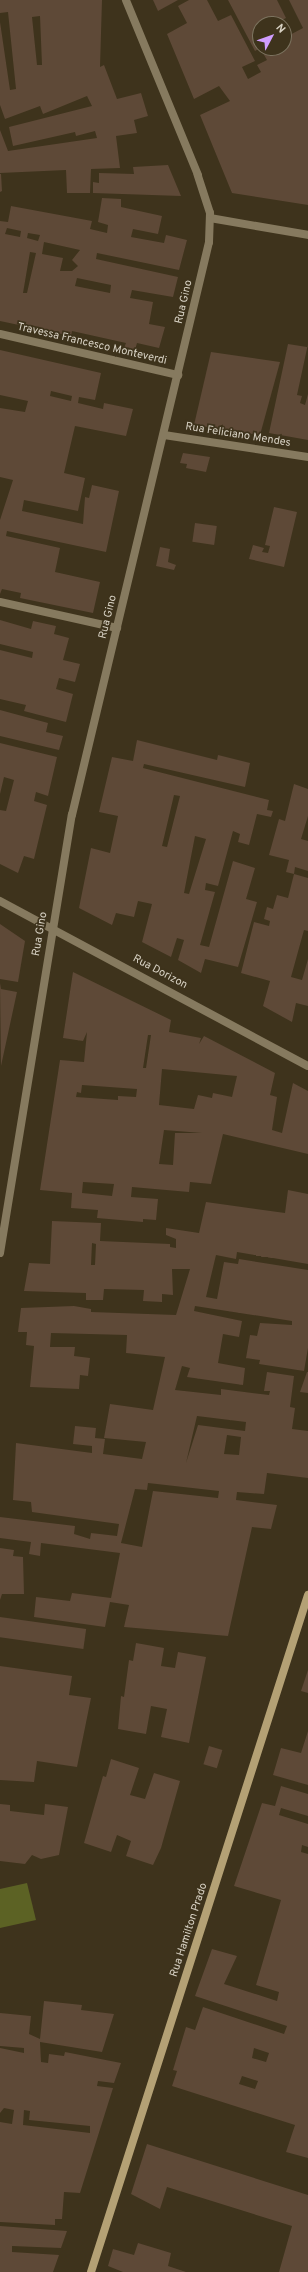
<!DOCTYPE html>
<style>
body{margin:0}
#map{position:relative;width:308px;height:2272px;overflow:hidden;background:#3e331c;font-family:Overpass,sans-serif}
div>[style]{position:absolute}
.green>*{inset:0;background:#5c6224}
.building>*{inset:0;background:#5e4937;transform-origin:0 0}
.lane>*{height:8px;margin:-4px;padding:0 4px;transform-origin:4px;border-radius:4px;background:#867a5f}
.street>*{height:8px;margin:-4px;padding:0 4px;transform-origin:4px;border-radius:4px;background:#867a5f}
.secondary>*{height:8px;margin:-4px;padding:0 4px;transform-origin:4px;border-radius:4px;background:#b4a175}
span{translate:-50% -50%;white-space:nowrap;text-align:center;line-height:1.15;-webkit-text-stroke:3.5px #3e331c;paint-order:stroke}
.street-label{font-size:11px;color:#d8d2c4}
.north{position:absolute;left:252px;top:16px;width:40px;height:40px;box-sizing:border-box;background:#3e331c;border:1px solid #7c735f;border-radius:50%;rotate:49deg;font-size:11px;font-weight:700;line-height:16px;text-align:center;color:#d8d2c4}
.north::after{content:'';display:block;margin:auto;width:14px;height:18px;background:#d09dfe;clip-path:polygon(50% 0,100% 100%,50% 72%,0 100%)}
</style>
<div id="map">
<div class="green">
<div style="clip-path:polygon(27px 1883px,36px 1920px,0 1928px,0 1889px)"></div>
</div>
<div class="building">
<div style="clip-path:polygon(evenodd,0 0,102px 0,100px 67px,104px 65px,117px 99px,141px 93px,148px 116px,134px 120px,137px 133px,116px 136px,120px 168px,91px 169px,90px 193px,67px 193px,66px 170px,0 173px,0 130px,8px 151px,97px 138px,95px 131px,76px 136px,75px 132px,13px 146px,9px 127px,92px 106px,87px 96px,43px 114px,40px 106px,5px 119px,0 105px,0 22px,10px 90px,16px 89px,8px 12px,0 13px,0 0,40px 16px,42px 65px,37px 65px,32px 17px,40px 16px)"></div>
<div style="clip-path:polygon(153px 0,178px 0,158px 11px)"></div>
<div style="clip-path:polygon(189px 0,207px 0,218px 21px,231px 15px,255px 61px,242px 67px,248px 79px,261px 72px,257px 65px,267px 60px,260px 48px,284px 48px,284px 38px,303px 28px,289px 0,308px 0,308px 205px,232px 193px,200px 115px,230px 101px,219px 86px,194px 99px,167px 34px,187px 23px,178px 6px)"></div>
<div style="clip-path:polygon(228px 0,277px 0,286px 18px,274px 24px,260px 24px,260px 48px,255px 51px)"></div>
<div style="clip-path:polygon(168px 165px,181px 196px,93px 193px,93px 182px,99px 183px,99px 173px,134px 174px,133px 167px)"></div>
<div style="clip-path:polygon(0 174px,1px 174px,2px 191px,0 192px)"></div>
<div style="clip-path:polygon(evenodd,102px 198px,121px 199px,121px 207px,162px 216px,158px 234px,133px 229px,131px 237px,164px 243px,166px 235px,187px 240px,179px 270px,97px 253px,96px 259px,178px 277px,173px 297px,132px 290px,130px 298px,153px 302px,149px 324px,165px 327px,159px 348px,137px 343px,135px 350px,124px 348px,126px 343px,72px 331px,71px 336px,0 321px,0 221px,8px 222px,11px 206px,92px 221px,90px 229px,107px 233px,108px 225px,98px 222px,102px 198px,7px 228px,21px 231px,20px 237px,5px 234px,7px 228px,102px 198px,28px 233px,40px 235px,38px 241px,27px 238px,28px 233px,102px 198px,44px 242px,80px 250px,72px 260px,78px 266px,72px 271px,60px 271px,63px 258px,42px 254px,44px 242px,102px 198px,30px 252px,36px 253px,27px 293px,23px 293px,30px 252px,102px 198px,77px 278px,111px 285px,110px 293px,75px 286px,77px 278px)"></div>
<div style="clip-path:polygon(288px 344px,307px 347px,308px 344px,297px 395px,302px 396px,300px 403px,305px 405px,308px 394px,308px 440px,269px 433px)"></div>
<div style="clip-path:polygon(evenodd,0 350px,101px 373px,95px 400px,79px 397px,78px 403px,103px 409px,104px 403px,133px 409px,126px 436px,75px 426px,64px 473px,85px 478px,78px 511px,24px 500px,22px 511px,83px 524px,85px 497px,89px 498px,92px 485px,119px 491px,106px 552px,7px 531px,6px 536px,60px 548px,55px 572px,100px 582px,93px 613px,20px 598px,21px 593px,2px 589px,0 594px,0 520px,13px 480px,0 477px,0 408px,25px 412px,28px 401px,0 395px,0 350px,51px 391px,72px 396px,71px 401px,50px 396px,51px 391px)"></div>
<div style="clip-path:polygon(211px 352px,280px 362px,260px 435px,194px 425px)"></div>
<div style="clip-path:polygon(183px 453px,210px 457px,206px 472px,186px 468px,187px 464px,180px 463px)"></div>
<div style="clip-path:polygon(274px 507px,297px 512px,284px 567px,249px 559px,253px 545px,264px 548px,262px 552px,268px 553px,270px 546px,265px 545px)"></div>
<div style="left:195px;top:523px;width:22px;height:19px;rotate:8deg"></div>
<div style="clip-path:polygon(160px 547px,170px 549px,168px 562px,176px 565px,174px 570px,156px 566px)"></div>
<div style="clip-path:polygon(0 620px,31px 629px,33px 621px,56px 626px,54px 634px,69px 638px,63px 660px,80px 664px,75px 682px,59px 678px,56px 689px,73px 694px,66px 722px,24px 711px,26px 705px,0 699px,0 650px,32px 658px,33px 652px,0 644px)"></div>
<div style="clip-path:polygon(0 710px,48px 723px,46px 732px,63px 736px,59px 750px,0 736px)"></div>
<div style="clip-path:polygon(evenodd,137px 740px,217px 760px,218px 755px,250px 763px,245px 787px,144px 764px,143px 768px,269px 800px,267px 810px,273px 811px,271px 817px,257px 814px,249px 845px,238px 842px,240px 834px,233px 831px,218px 886px,206px 883px,205px 890px,215px 892px,200px 945px,209px 947px,233px 861px,255px 868px,246px 899px,257px 902px,238px 967px,205px 959px,201px 973px,178px 960px,184px 940px,177px 938px,171px 957px,142px 942px,152px 904px,138px 901px,134px 917px,116px 913px,112px 925px,79px 908px,91px 848px,110px 853px,118px 816px,99px 812px,112px 757px,133px 761px,137px 740px,174px 795px,180px 796px,167px 847px,162px 846px,174px 795px,137px 740px,195px 836px,206px 839px,189px 894px,184px 893px,195px 836px)"></div>
<div style="clip-path:polygon(0 743px,57px 757px,48px 796px,36px 792px,34px 801px,47px 805px,34px 859px,24px 856px,18px 873px,0 864px,0 810px,6px 811px,14px 780px,4px 777px,0 794px)"></div>
<div style="clip-path:polygon(294px 784px,308px 789px,308px 816px,301px 839px,308px 841px,308px 871px,295px 867px,294px 874px,308px 878px,308px 931px,304px 930px,291px 977px,302px 980px,308px 959px,308px 1006px,296px 1003px,292px 1022px,263px 1006px,270px 981px,241px 973px,254px 922px,269px 926px,270px 921px,264px 919px,267px 907px,273px 909px,277px 895px,288px 898px,294px 874px,286px 872px,289px 860px,269px 855px,279px 819px,285px 821px)"></div>
<div style="clip-path:polygon(0 924px,25px 941px,18px 982px,0 979px)"></div>
<div style="clip-path:polygon(evenodd,73px 972px,171px 1020px,169px 1032px,201px 1038px,199px 1044px,204px 1036px,275px 1073px,270px 1095px,277px 1097px,272px 1130px,282px 1133px,293px 1083px,308px 1091px,308px 1154px,223px 1134px,211px 1184px,190px 1182px,189px 1192px,132px 1187px,131px 1197px,158px 1199px,156px 1220px,143px 1219px,143px 1222px,97px 1218px,98px 1210px,71px 1208px,72px 1193px,40px 1190px,60px 1060px,84px 1062px,87px 1032px,83px 1041px,63px 1038px,73px 972px,148px 1035px,151px 1035px,146px 1068px,143px 1068px,148px 1035px,73px 972px,162px 1069px,237px 1076px,232px 1097px,213px 1093px,212px 1098px,198px 1095px,194px 1109px,159px 1105px,162px 1069px,73px 972px,82px 1085px,137px 1089px,136px 1097px,118px 1096px,118px 1100px,76px 1097px,77px 1092px,81px 1093px,82px 1085px,73px 972px,164px 1130px,202px 1133px,175px 1133px,173px 1165px,159px 1164px,164px 1130px,73px 972px,83px 1182px,114px 1184px,112px 1196px,82px 1193px,83px 1182px)"></div>
<div style="clip-path:polygon(0 983px,1px 989px,17px 992px,1px 1066px)"></div>
<div style="clip-path:polygon(evenodd,288px 1190px,308px 1194px,308px 1264px,237px 1252px,236px 1259px,216px 1255px,206px 1297px,217px 1299px,224px 1262px,238px 1264px,239px 1259px,308px 1270px,308px 1348px,304px 1371px,259px 1364px,260px 1360px,246px 1358px,250px 1335px,257px 1336px,260px 1323px,292px 1325px,292px 1321px,195px 1306px,194px 1311px,242px 1321px,239px 1337px,223px 1334px,218px 1363px,245px 1368px,243px 1385px,187px 1377px,190px 1368px,182px 1366px,175px 1390px,221px 1395px,221px 1389px,269px 1395px,270px 1391px,264px 1391px,267px 1372px,294px 1376px,290px 1407px,295px 1408px,292px 1429px,308px 1431px,308px 1478px,267px 1473px,264px 1494px,237px 1492px,236px 1500px,277px 1505px,271px 1529px,252px 1527px,228px 1636px,124px 1627px,129px 1605px,110px 1602px,105px 1627px,34px 1617px,36px 1597px,70px 1601px,72px 1593px,111px 1598px,120px 1553px,41px 1543px,40px 1556px,29px 1554px,31px 1542px,0 1538px,0 1517px,75px 1526px,74px 1534px,90px 1539px,91px 1533px,117px 1536px,119px 1524px,32px 1512px,31px 1502px,13px 1500px,16px 1443px,92px 1453px,92px 1446px,73px 1444px,75px 1426px,96px 1428px,95px 1438px,105px 1439px,103px 1454px,142px 1459px,146px 1442px,104px 1438px,110px 1404px,153px 1410px,165px 1357px,126px 1353px,127px 1335px,51px 1333px,50px 1347px,75px 1347px,74px 1356px,90px 1358px,88px 1376px,80px 1375px,79px 1389px,30px 1387px,34px 1346px,26px 1345px,27px 1332px,18px 1332px,21px 1308px,74px 1306px,91px 1309px,91px 1312px,176px 1315px,190px 1269px,172px 1269px,173px 1295px,162px 1294px,162px 1302px,143px 1301px,144px 1290px,104px 1289px,103px 1300px,86px 1300px,86px 1293px,24px 1291px,29px 1263px,50px 1264px,52px 1221px,101px 1223px,100px 1241px,170px 1244px,170px 1247px,176px 1248px,176px 1239px,166px 1235px,166px 1228px,199px 1233px,206px 1202px,285px 1213px,288px 1190px,92px 1243px,96px 1244px,95px 1265px,91px 1265px,92px 1243px,288px 1190px,197px 1416px,246px 1422px,245px 1431px,198px 1425px,186px 1463px,197px 1416px,288px 1190px,227px 1435px,241px 1437px,239px 1455px,224px 1454px,227px 1435px,288px 1190px,148px 1483px,219px 1491px,218px 1498px,153px 1491px,142px 1547px,121px 1543px,135px 1489px,147px 1490px,148px 1483px)"></div>
<div style="clip-path:polygon(307px 1372px,308px 1372px,308px 1393px,300px 1392px)"></div>
<div style="clip-path:polygon(0 1548px,14px 1550px,13px 1556px,23px 1557px,24px 1594px,2px 1594px,0 1600px)"></div>
<div style="left:0;top:1617px;width:87px;height:20px;rotate:8deg"></div>
<div style="clip-path:polygon(136px 1643px,164px 1648px,161px 1666px,175px 1668px,178px 1652px,206px 1657px,189px 1743px,161px 1737px,167px 1709px,151px 1706px,146px 1734px,118px 1729px,121px 1696px,124px 1697px,129px 1660px,133px 1661px)"></div>
<div style="clip-path:polygon(0 1666px,72px 1676px,69px 1695px,91px 1698px,77px 1767px,37px 1761px,34px 1782px,0 1780px)"></div>
<div style="clip-path:polygon(308px 1670px,308px 1693px,301px 1691px)"></div>
<div style="clip-path:polygon(308px 1731px,308px 1785px,273px 1775px,281px 1748px,301px 1753px)"></div>
<div style="left:209px;top:1746px;width:14px;height:19px;rotate:17deg"></div>
<div style="clip-path:polygon(111px 1759px,139px 1768px,130px 1795px,145px 1799px,154px 1773px,180px 1781px,161px 1848px,153px 1865px,126px 1856px,131px 1841px,117px 1835px,111px 1852px,84px 1843px,103px 1776px,106px 1777px)"></div>
<div style="clip-path:polygon(evenodd,281px 1786px,308px 1794px,308px 1816px,281px 1808px,279px 1815px,308px 1824px,308px 1847px,302px 1845px,301px 1852px,308px 1854px,308px 2158px,286px 2152px,295px 2125px,172px 2086px,177px 2071px,173px 2070px,186px 2027px,195px 2030px,203px 2007px,284px 2034px,287px 2026px,195px 1996px,212px 1949px,237px 1956px,224px 1984px,277px 2001px,279px 1992px,256px 1985px,281px 1900px,234px 1886px,262px 1803px,275px 1806px,281px 1786px,254px 2048px,269px 2053px,266px 2062px,252px 2058px,254px 2048px,281px 1786px,242px 2076px,258px 2081px,255px 2089px,239px 2084px,242px 2076px)"></div>
<div style="clip-path:polygon(0 1804px,10px 1805px,10px 1811px,44px 1815px,45px 1804px,68px 1807px,59px 1855px,41px 1859px,32px 1855px,25px 1864px,0 1861px)"></div>
<div style="clip-path:polygon(evenodd,44px 2001px,82px 2005px,81px 2010px,114px 2014px,102px 2052px,40px 2042px,41px 2062px,48px 2063px,49px 2054px,64px 2056px,65px 2052px,121px 2063px,114px 2083px,98px 2081px,97px 2086px,113px 2088px,80px 2193px,64px 2192px,62px 2219px,55px 2219px,55px 2225px,0 2222px,0 2122px,12px 2124px,14px 2110px,4px 2108px,0 2113px,0 2048px,24px 2053px,24px 2048px,0 2046px,0 2013px,31px 2016px,29px 2034px,40px 2039px,44px 2001px,24px 2110px,30px 2111px,29px 2120px,90px 2126px,90px 2133px,23px 2125px,24px 2110px)"></div>
<div style="clip-path:polygon(147px 2144px,308px 2195px,308px 2272px,279px 2272px,292px 2226px,167px 2187px,160px 2209px,131px 2194px)"></div>
<div style="clip-path:polygon(0 2226px,67px 2231px,61px 2248px,12px 2246px,12px 2252px,59px 2255px,53px 2272px,0 2272px)"></div>
<div style="clip-path:polygon(138px 2243px,171px 2253px,168px 2266px,186px 2272px,123px 2272px,108px 2266px,113px 2249px,134px 2255px)"></div>
</div>
<div class="lane">
<div style="left:0;top:334px;width:183px;rotate:13deg"></div>
</div>
<div class="street">
<div style="left:210px;top:218px;width:99px;rotate:9.8deg"></div>
<div style="left:164px;top:435px;width:146px;rotate:8.7deg"></div>
<div style="left:0;top:602px;width:120px;rotate:12.5deg"></div>
<div style="left:0;top:901px;width:349px;rotate:28.2deg"></div>
<div style="left:0;top:1253px;width:444px;rotate:-80.7deg"></div>
<div style="left:72px;top:815px;width:589px;rotate:-76.55deg"></div>
<div style="left:209px;top:242px;width:29px;rotate:-88deg"></div>
<div style="left:210px;top:213px;width:40px;rotate:-108deg"></div>
<div style="left:198px;top:175px;width:189px;rotate:-112.4deg"></div>
</div>
<div class="secondary">
<div style="left:91px;top:2272px;width:711px;rotate:-72.23deg"></div>
</div>
<div class="street-label">
<span style="left:184px;top:302px;rotate:-77deg">Rua Gino</span>
<span style="left:92px;top:344px;rotate:13deg">Travessa Francesco Monteverdi</span>
<span style="left:238px;top:435px;rotate:9deg">Rua Feliciano Mendes</span>
<span style="left:108px;top:617px;rotate:-76deg">Rua Gino</span>
<span style="left:40px;top:934px;rotate:-80deg">Rua Gino</span>
<span style="left:160px;top:972px;rotate:28deg">Rua Dorizon</span>
<span style="left:189px;top:1930px;rotate:-72deg">Rua Hamilton Prado</span>
</div>
<div class="north">N</div>
</div>
